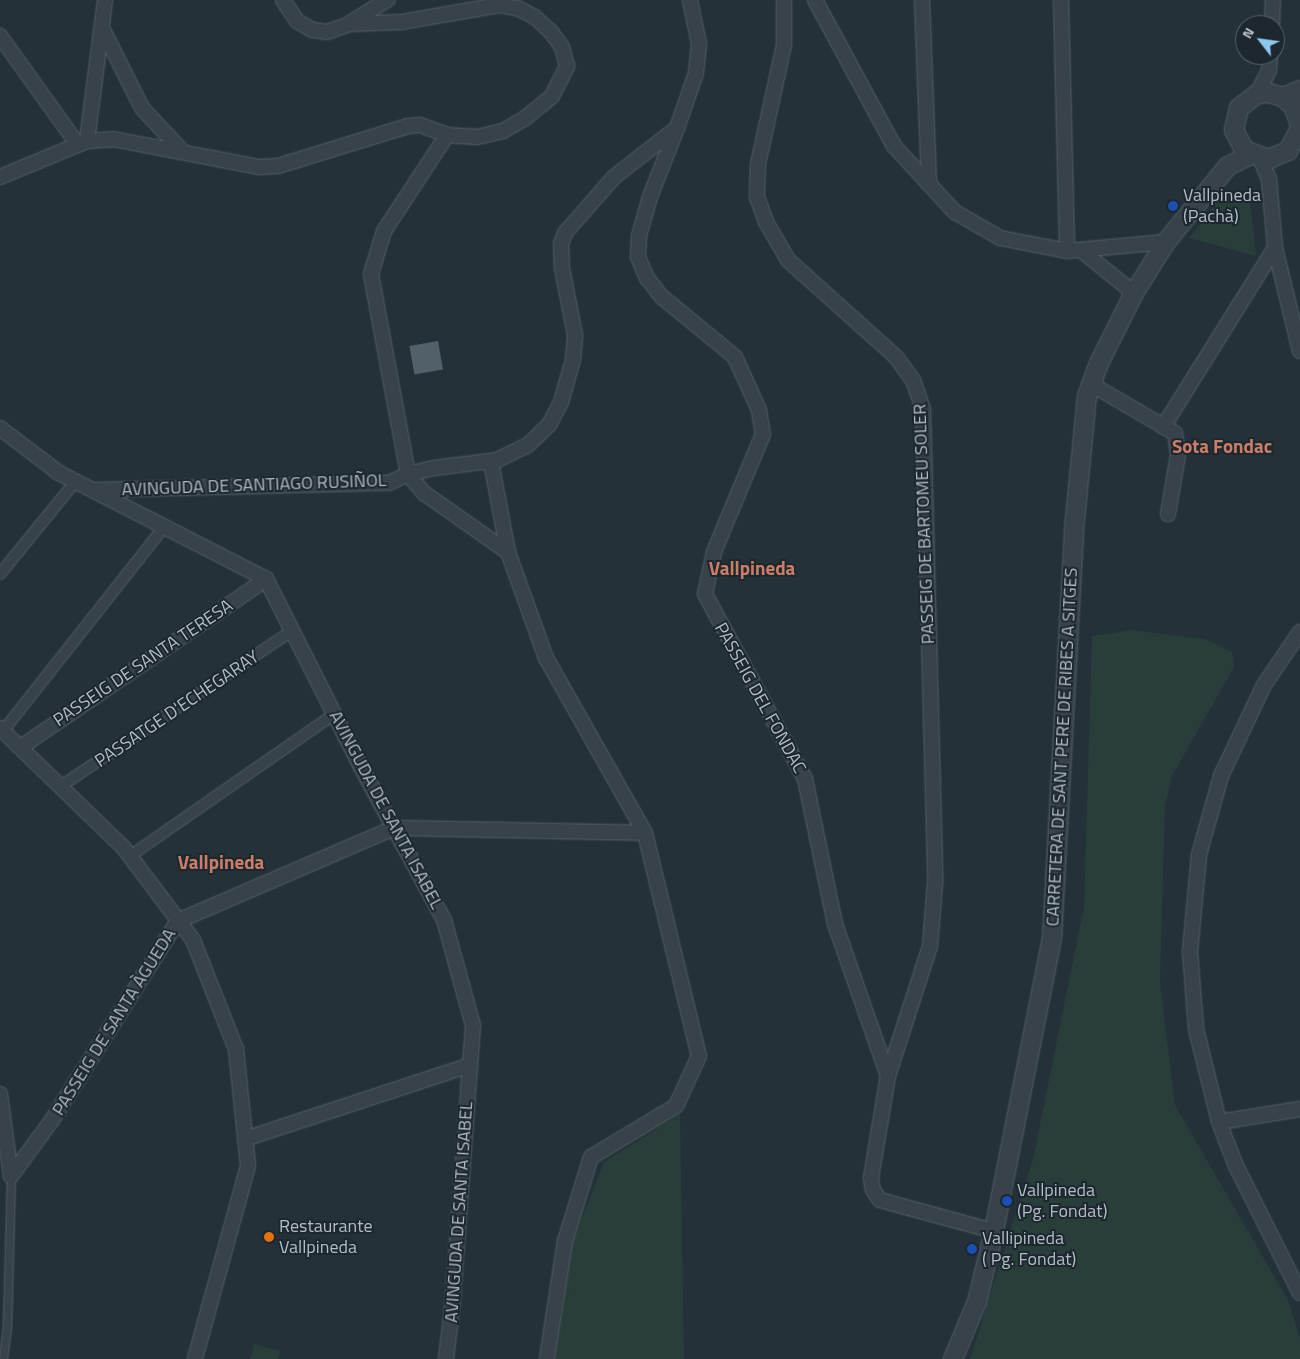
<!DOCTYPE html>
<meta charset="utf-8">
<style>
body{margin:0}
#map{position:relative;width:1300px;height:1359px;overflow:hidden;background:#243139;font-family:"Titillium Web",sans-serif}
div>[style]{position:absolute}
.green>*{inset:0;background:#293e3a}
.building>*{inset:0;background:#516069;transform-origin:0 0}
.roads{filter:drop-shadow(0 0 1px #556067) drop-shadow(0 0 1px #556067)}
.service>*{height:7px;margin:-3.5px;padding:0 3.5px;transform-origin:3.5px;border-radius:3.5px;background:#374249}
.pedestrian>*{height:10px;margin:-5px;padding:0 5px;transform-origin:5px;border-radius:5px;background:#374249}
.minor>*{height:14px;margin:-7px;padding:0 7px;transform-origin:7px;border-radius:7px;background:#374249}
.tertiary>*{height:18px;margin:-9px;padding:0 9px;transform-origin:9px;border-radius:9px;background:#374249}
.dots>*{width:14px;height:14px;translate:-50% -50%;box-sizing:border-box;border:2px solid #1c272e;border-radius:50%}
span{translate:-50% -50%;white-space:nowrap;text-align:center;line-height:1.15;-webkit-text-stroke:4px #1c272e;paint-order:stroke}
.poi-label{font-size:18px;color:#b2bdc5}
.left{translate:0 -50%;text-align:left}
.street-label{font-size:18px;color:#b2bdc5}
.neighbourhood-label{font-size:19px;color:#cb7e67;font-weight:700}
.north{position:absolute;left:1235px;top:15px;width:50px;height:50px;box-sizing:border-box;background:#1c272e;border:1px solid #58636a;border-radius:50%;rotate:300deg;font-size:14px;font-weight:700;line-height:20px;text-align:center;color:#b2bdc5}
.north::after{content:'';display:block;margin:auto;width:18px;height:22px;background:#8dc7ef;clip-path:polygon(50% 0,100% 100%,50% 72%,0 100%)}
</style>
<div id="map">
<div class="green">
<div style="clip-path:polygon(1227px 190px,1250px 199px,1256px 256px,1189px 238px)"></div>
<div style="clip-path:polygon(1132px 630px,1208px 640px,1232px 652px,1234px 667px,1172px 776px,1165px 806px,1160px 982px,1175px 1105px,1288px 1300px,1300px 1339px,1300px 1359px,970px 1359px,1033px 1159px,1084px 907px,1092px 636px)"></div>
<div style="clip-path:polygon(680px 1114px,684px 1359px,556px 1359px,573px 1241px,604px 1162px)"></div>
<div style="clip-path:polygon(254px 1344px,281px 1351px,278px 1359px,250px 1359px)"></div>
</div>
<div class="building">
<div style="left:438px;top:341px;width:29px;height:29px;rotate:80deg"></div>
</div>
<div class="roads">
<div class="service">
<div style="left:3px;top:1359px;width:31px;rotate:-83deg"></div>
<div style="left:7px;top:1328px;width:152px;rotate:-88.5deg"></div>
</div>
<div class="pedestrian">
<div style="left:0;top:574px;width:119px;rotate:-50.8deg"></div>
<div style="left:3px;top:731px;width:260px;rotate:-51.7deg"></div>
<div style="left:61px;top:786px;width:278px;rotate:-33.9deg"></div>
<div style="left:130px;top:856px;width:249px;rotate:-34.8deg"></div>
</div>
<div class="minor">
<div style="left:784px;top:0;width:45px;rotate:90deg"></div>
<div style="left:784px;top:45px;width:122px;rotate:102.3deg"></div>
<div style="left:758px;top:164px;width:33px;rotate:92deg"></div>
<div style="left:757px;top:197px;width:27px;rotate:70deg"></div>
<div style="left:766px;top:222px;width:44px;rotate:59.9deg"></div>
<div style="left:788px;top:260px;width:145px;rotate:41.9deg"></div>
<div style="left:896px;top:357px;width:29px;rotate:54deg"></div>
<div style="left:913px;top:380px;width:31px;rotate:71deg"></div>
<div style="left:923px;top:409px;width:474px;rotate:88.5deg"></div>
<div style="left:935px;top:883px;width:63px;rotate:94.5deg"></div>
<div style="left:930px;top:946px;width:137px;rotate:107.9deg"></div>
<div style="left:815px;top:0;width:166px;rotate:61.6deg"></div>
<div style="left:894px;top:146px;width:90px;rotate:47.3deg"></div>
<div style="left:955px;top:212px;width:52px;rotate:30deg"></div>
<div style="left:1000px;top:238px;width:68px;rotate:11deg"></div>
<div style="left:1067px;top:251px;width:99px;rotate:-5.2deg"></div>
<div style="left:922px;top:0;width:184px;rotate:87.8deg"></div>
<div style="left:1061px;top:0;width:251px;rotate:88.6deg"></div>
<div style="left:350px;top:23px;width:44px;rotate:-31.9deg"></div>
<div style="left:1272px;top:25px;width:25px;rotate:-88deg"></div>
<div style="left:102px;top:28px;width:89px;rotate:63.4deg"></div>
<div style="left:142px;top:108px;width:60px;rotate:47deg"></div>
<div style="left:0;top:36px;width:134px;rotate:54.4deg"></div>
<div style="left:1257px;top:94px;width:27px;rotate:-63deg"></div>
<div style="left:1269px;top:70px;width:15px;rotate:-86deg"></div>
<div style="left:677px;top:128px;width:74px;rotate:111.4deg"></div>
<div style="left:650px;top:197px;width:41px;rotate:105.8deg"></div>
<div style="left:639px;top:236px;width:21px;rotate:93deg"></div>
<div style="left:638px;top:257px;width:23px;rotate:67deg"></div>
<div style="left:647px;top:278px;width:24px;rotate:52deg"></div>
<div style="left:662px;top:297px;width:94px;rotate:39.4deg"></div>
<div style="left:735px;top:357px;width:58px;rotate:65.6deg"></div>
<div style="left:759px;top:410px;width:24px;rotate:81deg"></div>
<div style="left:763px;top:434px;width:128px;rotate:112.6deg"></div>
<div style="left:714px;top:552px;width:43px;rotate:102.1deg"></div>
<div style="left:705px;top:594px;width:210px;rotate:61.6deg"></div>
<div style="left:805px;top:779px;width:148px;rotate:78.3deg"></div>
<div style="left:835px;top:924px;width:161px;rotate:70.8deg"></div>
<div style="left:888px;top:1076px;width:103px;rotate:99.5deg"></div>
<div style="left:871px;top:1178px;width:12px;rotate:81deg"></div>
<div style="left:873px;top:1190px;width:12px;rotate:55deg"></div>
<div style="left:880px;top:1200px;width:11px;rotate:15deg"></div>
<div style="left:891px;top:1203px;width:107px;rotate:15.2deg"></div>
<div style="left:87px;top:141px;width:142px;rotate:-82.7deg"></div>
<div style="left:1260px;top:158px;width:23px;rotate:67deg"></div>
<div style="left:1269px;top:179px;width:69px;rotate:85deg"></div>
<div style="left:1275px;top:248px;width:106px;rotate:76.4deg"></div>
<div style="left:0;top:177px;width:94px;rotate:-22.5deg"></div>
<div style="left:87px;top:141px;width:26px;rotate:-4deg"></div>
<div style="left:113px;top:139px;width:149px;rotate:10.9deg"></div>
<div style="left:259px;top:167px;width:19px;rotate:-3deg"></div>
<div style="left:278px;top:166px;width:136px;rotate:-17.1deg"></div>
<div style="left:408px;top:126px;width:12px;rotate:-5deg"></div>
<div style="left:420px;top:125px;width:29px;rotate:20deg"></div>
<div style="left:447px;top:135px;width:30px;rotate:4deg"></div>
<div style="left:477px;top:137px;width:27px;rotate:-13deg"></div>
<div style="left:503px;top:131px;width:24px;rotate:-30deg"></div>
<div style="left:524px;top:119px;width:36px;rotate:-39deg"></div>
<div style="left:552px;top:96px;width:34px;rotate:-63deg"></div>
<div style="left:567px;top:66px;width:20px;rotate:-105deg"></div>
<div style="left:562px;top:47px;width:19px;rotate:-126deg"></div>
<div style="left:551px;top:32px;width:22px;rotate:-137deg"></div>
<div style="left:535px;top:17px;width:20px;rotate:-153deg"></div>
<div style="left:517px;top:8px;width:18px;rotate:-171deg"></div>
<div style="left:499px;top:5px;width:98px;rotate:170.1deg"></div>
<div style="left:402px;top:22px;width:52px;rotate:177.8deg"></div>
<div style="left:350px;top:24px;width:24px;rotate:161deg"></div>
<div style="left:327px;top:32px;width:15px;rotate:-172deg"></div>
<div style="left:312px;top:30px;width:17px;rotate:-149deg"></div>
<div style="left:297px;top:21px;width:25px;rotate:-124deg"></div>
<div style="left:1082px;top:251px;width:67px;rotate:38.9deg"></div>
<div style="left:1091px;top:384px;width:97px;rotate:30.3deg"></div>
<div style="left:1175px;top:433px;width:22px;rotate:82deg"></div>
<div style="left:1178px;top:455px;width:60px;rotate:99.6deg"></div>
<div style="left:1163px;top:427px;width:211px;rotate:-58deg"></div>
<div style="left:0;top:428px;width:74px;rotate:37.3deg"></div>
<div style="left:59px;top:473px;width:233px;rotate:27.1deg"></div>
<div style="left:266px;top:579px;width:211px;rotate:63.2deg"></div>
<div style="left:361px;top:767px;width:174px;rotate:61.5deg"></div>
<div style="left:444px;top:920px;width:109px;rotate:74.6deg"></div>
<div style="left:473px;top:1025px;width:276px;rotate:94.2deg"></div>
<div style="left:453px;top:1300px;width:59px;rotate:96.8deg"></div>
<div style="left:491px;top:462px;width:92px;rotate:79.3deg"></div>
<div style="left:508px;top:552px;width:113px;rotate:70.3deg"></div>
<div style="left:546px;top:658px;width:201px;rotate:60.5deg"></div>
<div style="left:645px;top:833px;width:229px;rotate:76.4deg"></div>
<div style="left:699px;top:1056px;width:55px;rotate:114.7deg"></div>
<div style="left:676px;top:1106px;width:99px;rotate:149deg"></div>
<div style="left:591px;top:1157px;width:88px;rotate:107.2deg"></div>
<div style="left:565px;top:1241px;width:119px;rotate:98.7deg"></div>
<div style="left:408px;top:474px;width:203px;rotate:-100.5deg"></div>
<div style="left:371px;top:274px;width:45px;rotate:-73.2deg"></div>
<div style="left:384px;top:231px;width:115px;rotate:-56.7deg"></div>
<div style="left:408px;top:474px;width:25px;rotate:50deg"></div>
<div style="left:424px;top:493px;width:103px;rotate:35.1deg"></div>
<div style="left:95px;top:490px;width:294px;rotate:-1.4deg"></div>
<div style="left:389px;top:483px;width:21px;rotate:-25deg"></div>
<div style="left:408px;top:474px;width:27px;rotate:-13deg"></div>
<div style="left:434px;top:468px;width:64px;rotate:-7.2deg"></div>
<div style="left:497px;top:460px;width:34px;rotate:-26deg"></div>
<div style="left:528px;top:445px;width:29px;rotate:-44deg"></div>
<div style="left:549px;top:425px;width:26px;rotate:-62deg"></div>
<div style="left:561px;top:402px;width:44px;rotate:-74.1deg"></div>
<div style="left:573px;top:360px;width:25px;rotate:-85deg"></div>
<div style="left:575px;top:335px;width:68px;rotate:-101deg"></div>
<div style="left:562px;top:268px;width:24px;rotate:-92deg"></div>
<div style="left:561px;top:244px;width:12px;rotate:-70deg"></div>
<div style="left:565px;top:233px;width:74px;rotate:-48.8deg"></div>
<div style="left:614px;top:177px;width:80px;rotate:-37.9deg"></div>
<div style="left:677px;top:128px;width:58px;rotate:-70.9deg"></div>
<div style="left:696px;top:73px;width:29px;rotate:-84deg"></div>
<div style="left:699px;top:44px;width:45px;rotate:-101.6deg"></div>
<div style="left:1300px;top:632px;width:64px;rotate:124.2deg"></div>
<div style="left:1264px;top:685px;width:101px;rotate:115.3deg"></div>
<div style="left:1221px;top:776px;width:82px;rotate:105.6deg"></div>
<div style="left:1199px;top:855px;width:97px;rotate:95.3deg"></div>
<div style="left:1190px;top:952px;width:77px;rotate:85.5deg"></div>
<div style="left:1196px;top:1029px;width:96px;rotate:76.1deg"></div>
<div style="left:1219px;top:1122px;width:47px;rotate:68.9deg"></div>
<div style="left:1236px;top:1166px;width:142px;rotate:63.3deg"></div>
<div style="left:0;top:728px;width:171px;rotate:44.1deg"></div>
<div style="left:123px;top:847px;width:116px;rotate:53deg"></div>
<div style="left:193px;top:940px;width:117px;rotate:68.5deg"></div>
<div style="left:236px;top:1049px;width:118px;rotate:84.1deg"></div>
<div style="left:248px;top:1166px;width:200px;rotate:105.4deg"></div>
<div style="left:21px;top:747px;width:297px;rotate:-34.4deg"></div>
<div style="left:0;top:1094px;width:83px;rotate:82.4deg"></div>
<div style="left:1219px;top:1122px;width:82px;rotate:-9.1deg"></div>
<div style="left:245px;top:1139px;width:237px;rotate:-18.2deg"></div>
<div style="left:11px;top:1176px;width:69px;rotate:-53.8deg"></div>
<div style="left:52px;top:1120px;width:236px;rotate:-57.7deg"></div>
<div style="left:178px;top:921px;width:235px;rotate:-23.3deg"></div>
<div style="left:394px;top:828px;width:251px;rotate:1.1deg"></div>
</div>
<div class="tertiary">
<div style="left:1283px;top:97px;width:18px;rotate:-22deg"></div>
<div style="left:1300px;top:124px;width:19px;rotate:-111deg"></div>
<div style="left:1293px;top:106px;width:13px;rotate:-138deg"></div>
<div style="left:1283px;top:97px;width:15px;rotate:-164deg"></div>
<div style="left:1269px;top:93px;width:12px;rotate:175deg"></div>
<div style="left:1257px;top:94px;width:23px;rotate:142deg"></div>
<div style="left:1239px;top:108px;width:23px;rotate:103deg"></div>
<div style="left:1234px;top:130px;width:22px;rotate:63deg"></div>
<div style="left:1244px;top:150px;width:27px;rotate:20deg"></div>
<div style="left:1269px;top:159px;width:21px;rotate:-23deg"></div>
<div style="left:1288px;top:151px;width:26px;rotate:-62deg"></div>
<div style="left:953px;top:1359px;width:62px;rotate:-67.2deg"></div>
<div style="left:977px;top:1302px;width:73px;rotate:-76.5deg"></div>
<div style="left:994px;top:1231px;width:298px;rotate:-78.8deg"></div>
<div style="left:1052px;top:939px;width:420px;rotate:-86.9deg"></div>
<div style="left:1075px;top:520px;width:125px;rotate:-84.5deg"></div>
<div style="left:1087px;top:396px;width:35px;rotate:-70deg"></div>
<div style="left:1099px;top:363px;width:78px;rotate:-63.4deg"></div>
<div style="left:1134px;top:293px;width:60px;rotate:-57.9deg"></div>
<div style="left:1166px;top:242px;width:98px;rotate:-50.8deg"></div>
<div style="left:1228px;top:166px;width:25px;rotate:-26deg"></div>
</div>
</div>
<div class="dots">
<div style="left:1173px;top:206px;background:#1a4fb4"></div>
<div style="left:1007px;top:1201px;background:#1a4fb4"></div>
<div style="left:269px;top:1237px;background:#e8710a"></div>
<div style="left:972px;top:1249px;background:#1a4fb4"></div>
</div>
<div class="poi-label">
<span class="left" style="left:1183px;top:206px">Vallpineda<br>(Pachà)</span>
<span class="left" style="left:1017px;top:1201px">Vallpineda<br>(Pg. Fondat)</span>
<span class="left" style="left:279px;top:1237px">Restaurante<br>Vallpineda</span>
<span class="left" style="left:982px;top:1249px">Vallipineda<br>( Pg. Fondat)</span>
</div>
<div class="street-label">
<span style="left:254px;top:485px;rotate:-2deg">AVINGUDA DE SANTIAGO RUSIÑOL</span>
<span style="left:924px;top:524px;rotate:-92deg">PASSEIG DE BARTOMEU SOLER</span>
<span style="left:143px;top:663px;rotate:-34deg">PASSEIG DE SANTA TERESA</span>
<span style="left:760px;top:698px;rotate:61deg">PASSEIG DEL FONDAC</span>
<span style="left:177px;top:709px;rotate:-34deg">PASSATGE D'ECHEGARAY</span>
<span style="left:1062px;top:747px;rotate:-87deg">CARRETERA DE SANT PERE DE RIBES A SITGES</span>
<span style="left:386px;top:810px;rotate:62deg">AVINGUDA DE SANTA ISABEL</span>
<span style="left:114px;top:1022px;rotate:-58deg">PASSEIG DE SANTA ÀGUEDA</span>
<span style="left:459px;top:1212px;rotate:-86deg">AVINGUDA DE SANTA ISABEL</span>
</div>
<div class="neighbourhood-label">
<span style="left:1222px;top:446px">Sota Fondac</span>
<span style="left:752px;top:568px">Vallpineda</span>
<span style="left:221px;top:862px">Vallpineda</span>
</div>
<div class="north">N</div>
</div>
